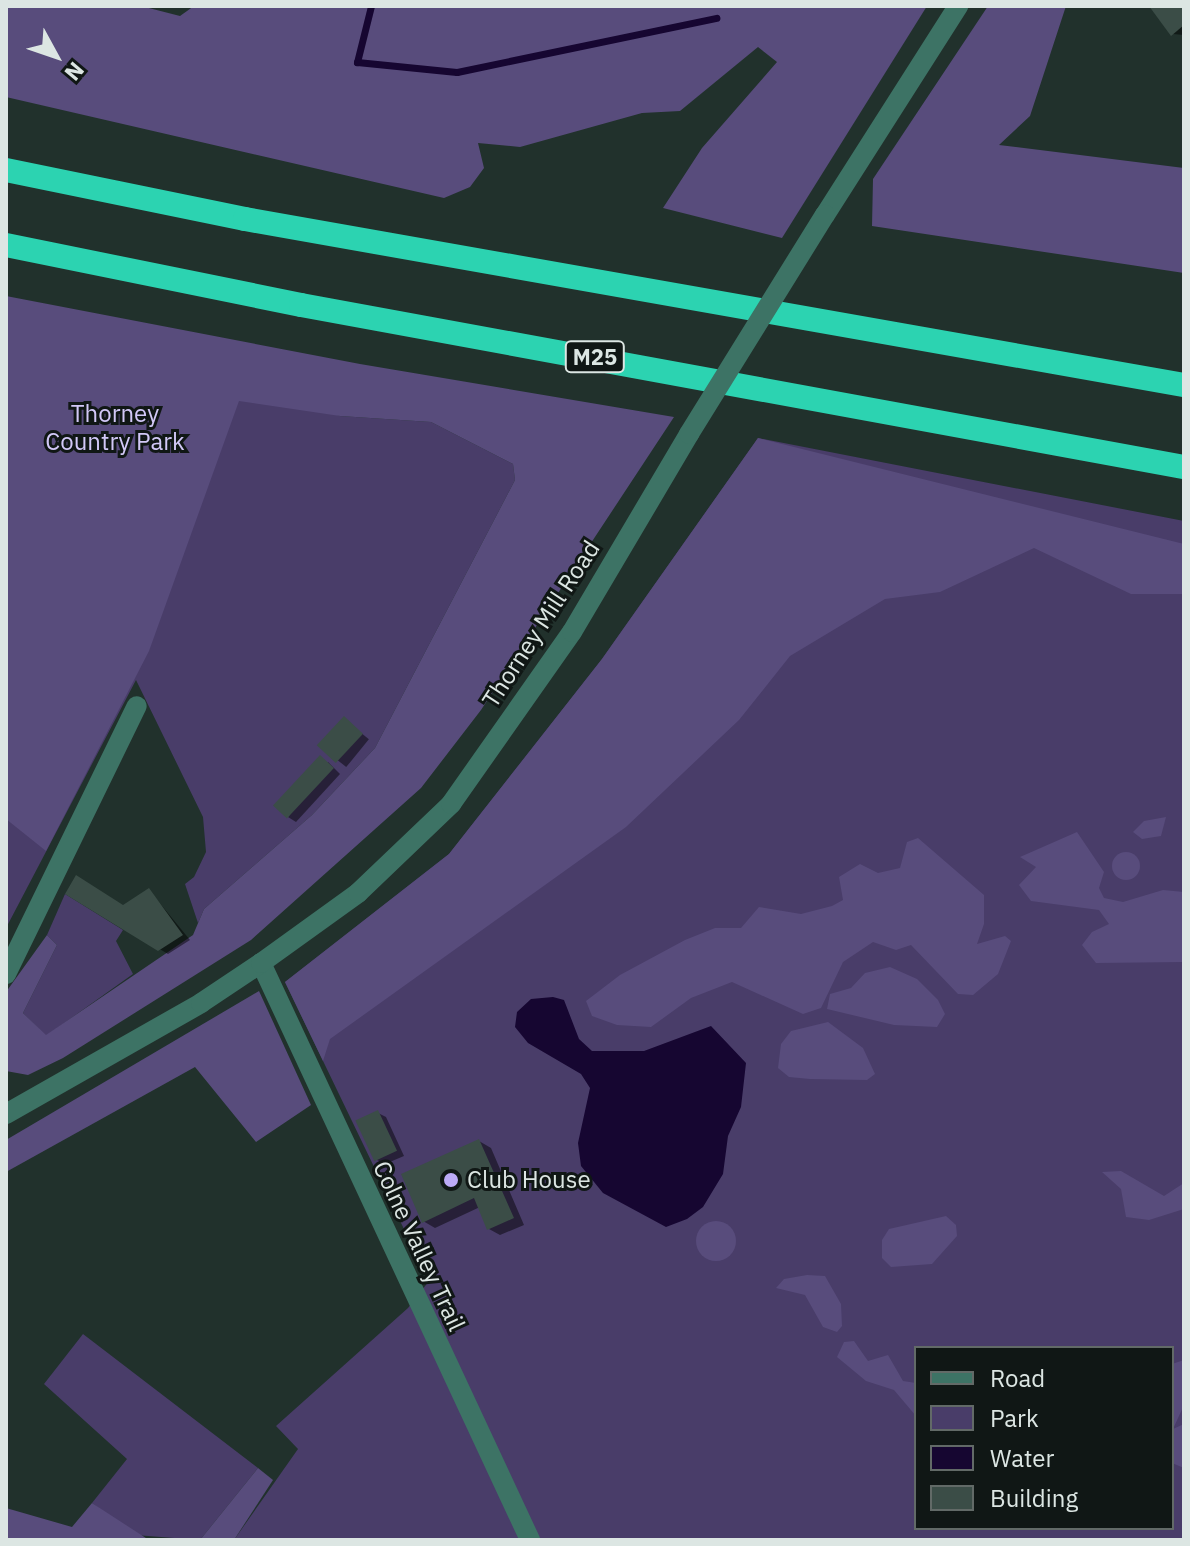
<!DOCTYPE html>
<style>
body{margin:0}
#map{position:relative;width:1190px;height:1546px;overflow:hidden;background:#21312c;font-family:"IBM Plex Sans",sans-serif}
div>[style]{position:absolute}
.green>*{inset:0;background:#493d69}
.forest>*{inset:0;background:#584c7c}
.round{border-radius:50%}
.water>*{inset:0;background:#160631}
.shadow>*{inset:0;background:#0007;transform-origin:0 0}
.stream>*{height:7px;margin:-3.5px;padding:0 3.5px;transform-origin:3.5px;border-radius:3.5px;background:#160631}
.building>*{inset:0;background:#3b4d47;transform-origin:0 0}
.minor>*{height:20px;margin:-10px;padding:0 10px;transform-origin:10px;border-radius:10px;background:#3d7365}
.tertiary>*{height:20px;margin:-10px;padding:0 10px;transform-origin:10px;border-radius:10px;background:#3d7365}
.motorway>*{height:24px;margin:-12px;padding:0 12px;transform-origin:12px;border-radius:12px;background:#2cd3b1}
.tertiary-bridge>*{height:20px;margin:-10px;padding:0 10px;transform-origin:10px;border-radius:10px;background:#3d7365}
.dots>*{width:22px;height:22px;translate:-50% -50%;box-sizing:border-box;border:4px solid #101715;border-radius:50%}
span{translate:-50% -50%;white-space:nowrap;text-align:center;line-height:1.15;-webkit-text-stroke:6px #101715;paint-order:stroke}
.shield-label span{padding:2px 6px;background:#101715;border:2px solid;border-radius:6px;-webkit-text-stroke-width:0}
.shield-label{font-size:22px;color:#dce6e3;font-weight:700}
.park-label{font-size:24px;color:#d2c8f7}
.street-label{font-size:24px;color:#dce6e3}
.poi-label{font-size:24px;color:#dce6e3}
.left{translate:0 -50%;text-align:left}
.frame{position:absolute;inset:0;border:8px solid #dce6e3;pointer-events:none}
.legend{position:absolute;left:914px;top:1346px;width:260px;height:184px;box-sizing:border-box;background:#101715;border:2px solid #626a67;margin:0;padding:10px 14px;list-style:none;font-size:24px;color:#dce6e3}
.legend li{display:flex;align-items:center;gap:16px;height:40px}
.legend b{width:40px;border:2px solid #626a67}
.north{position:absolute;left:16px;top:16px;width:80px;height:80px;-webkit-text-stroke:6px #101715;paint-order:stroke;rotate:130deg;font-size:22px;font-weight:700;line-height:32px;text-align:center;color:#dce6e3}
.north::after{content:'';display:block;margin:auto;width:28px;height:36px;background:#dce6e3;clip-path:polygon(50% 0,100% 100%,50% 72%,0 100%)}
</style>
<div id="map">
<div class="green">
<div style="clip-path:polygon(6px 296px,340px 416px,431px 422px,513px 464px,515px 480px,375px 748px,312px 815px,204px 909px,198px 923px,185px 884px,194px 877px,206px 852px,203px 817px,136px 680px,6px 928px)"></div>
<div style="clip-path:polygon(evenodd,758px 438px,1184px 521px,1184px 1540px,234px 1540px,298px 1449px,276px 1426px,408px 1308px,429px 1281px,285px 982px,449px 854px,602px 659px,758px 438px,916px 1348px,1172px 1348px,1172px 1528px,916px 1528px,916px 1348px)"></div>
<div style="clip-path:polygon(65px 894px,123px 930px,116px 941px,133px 974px,46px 1036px,23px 1013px,57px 945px,47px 935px)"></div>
<div style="clip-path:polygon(83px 1334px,258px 1468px,200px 1540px,135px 1535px,92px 1503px,127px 1459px,44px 1384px)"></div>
</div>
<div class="forest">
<div style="clip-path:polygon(6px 6px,141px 6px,180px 16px,194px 6px,927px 6px,782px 238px,663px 208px,702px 148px,777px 62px,758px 47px,680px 111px,642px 113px,520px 147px,478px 143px,484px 168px,470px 187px,444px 198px,6px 97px)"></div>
<div style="clip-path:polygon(988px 6px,1066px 6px,1030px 116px,999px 145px,1184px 168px,1184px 273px,872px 226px,873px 179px)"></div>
<div style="clip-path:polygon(6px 296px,360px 364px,674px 417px,481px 710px,421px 788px,251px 940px,63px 1058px,28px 1075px,6px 1071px,6px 992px,47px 935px,57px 945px,23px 1013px,46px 1035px,193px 935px,204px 909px,312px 815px,375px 748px,515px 480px,513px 464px,431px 422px,340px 416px,239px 401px,149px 651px,46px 851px,6px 819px)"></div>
<div style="clip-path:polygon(758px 438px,1184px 544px,1184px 594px,1131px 594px,1034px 548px,940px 592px,885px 599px,790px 656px,739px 720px,626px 827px,330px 1039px,323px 1061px,285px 982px,449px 854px,602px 659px)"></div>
<div style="clip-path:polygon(1166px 817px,1161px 836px,1142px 839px,1133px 832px,1144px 821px)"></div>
<div style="clip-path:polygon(1077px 832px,1104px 872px,1099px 888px,1104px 898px,1123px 902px,1163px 890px,1184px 892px,1184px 962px,1096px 963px,1082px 945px,1092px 932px,1109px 924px,1099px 910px,1031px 901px,1019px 885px,1036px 867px,1020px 857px)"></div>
<div style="clip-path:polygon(918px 838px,984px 895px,984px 924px,977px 944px,1005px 936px,1011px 941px,998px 974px,973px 995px,958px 994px,911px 945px,896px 950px,873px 942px,843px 962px,821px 1008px,803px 1014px,732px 982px,691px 998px,651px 1027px,617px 1025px,592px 1016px,586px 1001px,620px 975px,685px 940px,715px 928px,741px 928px,759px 907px,801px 914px,832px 906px,843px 900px,839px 877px,860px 864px,878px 873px,900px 868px,907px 842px)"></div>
<div class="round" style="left:1112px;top:852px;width:28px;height:28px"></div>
<div style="clip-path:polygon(890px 967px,917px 979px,938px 1000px,945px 1014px,937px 1027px,894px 1025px,827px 1009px,830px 994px,851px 988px,865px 973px)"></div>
<div style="clip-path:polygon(259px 991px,311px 1105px,256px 1142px,195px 1067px,6px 1172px,6px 1140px)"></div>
<div style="clip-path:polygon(828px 1022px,863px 1048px,875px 1074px,867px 1080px,810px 1079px,789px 1077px,778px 1068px,781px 1044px,791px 1031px)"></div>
<div style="clip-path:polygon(1121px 1171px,1164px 1196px,1184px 1183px,1184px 1209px,1149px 1220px,1126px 1217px,1121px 1189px,1102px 1172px)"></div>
<div style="clip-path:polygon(946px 1216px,956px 1225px,957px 1236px,932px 1264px,891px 1267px,882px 1258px,882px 1240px,889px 1229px)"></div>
<div class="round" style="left:696px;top:1221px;width:40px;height:40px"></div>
<div style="clip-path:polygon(807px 1275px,825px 1276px,841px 1304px,842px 1326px,837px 1332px,823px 1327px,805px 1295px,776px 1288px,784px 1279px)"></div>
<div style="clip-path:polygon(854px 1341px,868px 1361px,888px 1355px,903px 1381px,916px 1383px,916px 1416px,894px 1390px,866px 1381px,837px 1357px,844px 1342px)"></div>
<div style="clip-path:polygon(1184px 1360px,1184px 1405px,1173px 1429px,1184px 1424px,1184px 1468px,1172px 1463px,1172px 1364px)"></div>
<div style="clip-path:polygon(258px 1468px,273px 1480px,234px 1540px,200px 1540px)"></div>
<div style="clip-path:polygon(92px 1503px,149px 1540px,6px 1540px,6px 1508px,72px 1527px)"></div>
</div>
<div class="water">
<div style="clip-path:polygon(553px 997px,564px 1000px,579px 1039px,592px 1051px,644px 1051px,711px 1026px,746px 1063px,741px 1107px,728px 1136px,723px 1174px,703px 1207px,687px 1219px,666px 1227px,603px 1193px,581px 1166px,578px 1143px,590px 1088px,581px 1074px,528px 1043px,515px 1027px,517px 1012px,531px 999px)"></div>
</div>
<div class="shadow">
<div style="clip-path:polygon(1152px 6px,1184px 6px,1184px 35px,1173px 34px)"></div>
<div style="left:344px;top:719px;width:32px;height:36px;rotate:39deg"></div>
<div style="clip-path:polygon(328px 762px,340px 774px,296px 822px,288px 817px)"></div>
<div style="clip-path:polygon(149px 890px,190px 940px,168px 954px,67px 894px,124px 907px)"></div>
<div style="clip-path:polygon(378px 1113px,386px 1117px,404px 1156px,385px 1164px,377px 1160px)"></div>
<div style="clip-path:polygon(479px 1141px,491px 1148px,524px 1225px,500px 1235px,489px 1229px,480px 1207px,435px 1228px,423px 1221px)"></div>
</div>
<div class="stream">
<div style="left:371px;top:6px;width:58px;rotate:104deg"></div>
<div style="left:357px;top:62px;width:100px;rotate:5.7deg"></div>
<div style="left:457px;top:72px;width:265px;rotate:-11.8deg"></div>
</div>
<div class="building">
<div style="clip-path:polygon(1149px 6px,1184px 6px,1184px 25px,1171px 36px)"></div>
<div style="left:344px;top:716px;width:26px;height:40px;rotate:43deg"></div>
<div style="left:320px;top:755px;width:19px;height:69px;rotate:43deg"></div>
<div style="clip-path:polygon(76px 875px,123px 905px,149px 888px,183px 935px,158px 951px,65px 894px)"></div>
<div style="left:378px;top:1110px;width:45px;height:25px;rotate:65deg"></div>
<div style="clip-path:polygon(479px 1139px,514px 1218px,487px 1230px,474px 1198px,422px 1223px,401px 1174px)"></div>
</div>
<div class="minor">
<div style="left:261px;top:963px;width:637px;rotate:65deg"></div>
<div style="left:6px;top:974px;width:298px;rotate:-64deg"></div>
</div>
<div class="tertiary">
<div style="left:825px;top:215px;width:248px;rotate:-57.5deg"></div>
<div style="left:6px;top:1114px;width:224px;rotate:-29.6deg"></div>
<div style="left:201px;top:1003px;width:72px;rotate:-33.7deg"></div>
<div style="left:261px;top:963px;width:120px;rotate:-35.8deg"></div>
<div style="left:358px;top:893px;width:129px;rotate:-43.7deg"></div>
<div style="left:451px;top:804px;width:210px;rotate:-54.9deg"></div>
<div style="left:572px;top:632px;width:230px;rotate:-59.4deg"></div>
</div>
<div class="motorway">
<div style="left:6px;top:170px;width:244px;rotate:11.6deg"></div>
<div style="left:245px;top:219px;width:954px;rotate:10.03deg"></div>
<div style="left:6px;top:245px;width:301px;rotate:11.5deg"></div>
<div style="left:301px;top:305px;width:898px;rotate:10.4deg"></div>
</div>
<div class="tertiary-bridge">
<div style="left:689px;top:434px;width:258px;rotate:-58.2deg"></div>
</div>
<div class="dots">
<div style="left:451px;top:1180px;background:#bcaaf6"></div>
</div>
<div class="shield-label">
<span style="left:595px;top:357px">M25</span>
</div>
<div class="park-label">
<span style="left:115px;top:428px">Thorney<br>Country Park</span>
</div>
<div class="street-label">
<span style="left:541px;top:624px;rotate:-57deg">Thorney Mill Road</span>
<span style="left:419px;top:1246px;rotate:65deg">Colne Valley Trail</span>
</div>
<div class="poi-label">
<span class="left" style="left:467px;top:1180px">Club House</span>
</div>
<div class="frame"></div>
<ul class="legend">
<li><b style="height:10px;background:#3d7365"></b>Road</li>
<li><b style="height:22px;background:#493d69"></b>Park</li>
<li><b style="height:22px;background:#160631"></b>Water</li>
<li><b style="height:22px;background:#3b4d47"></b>Building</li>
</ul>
<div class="north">N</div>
</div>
